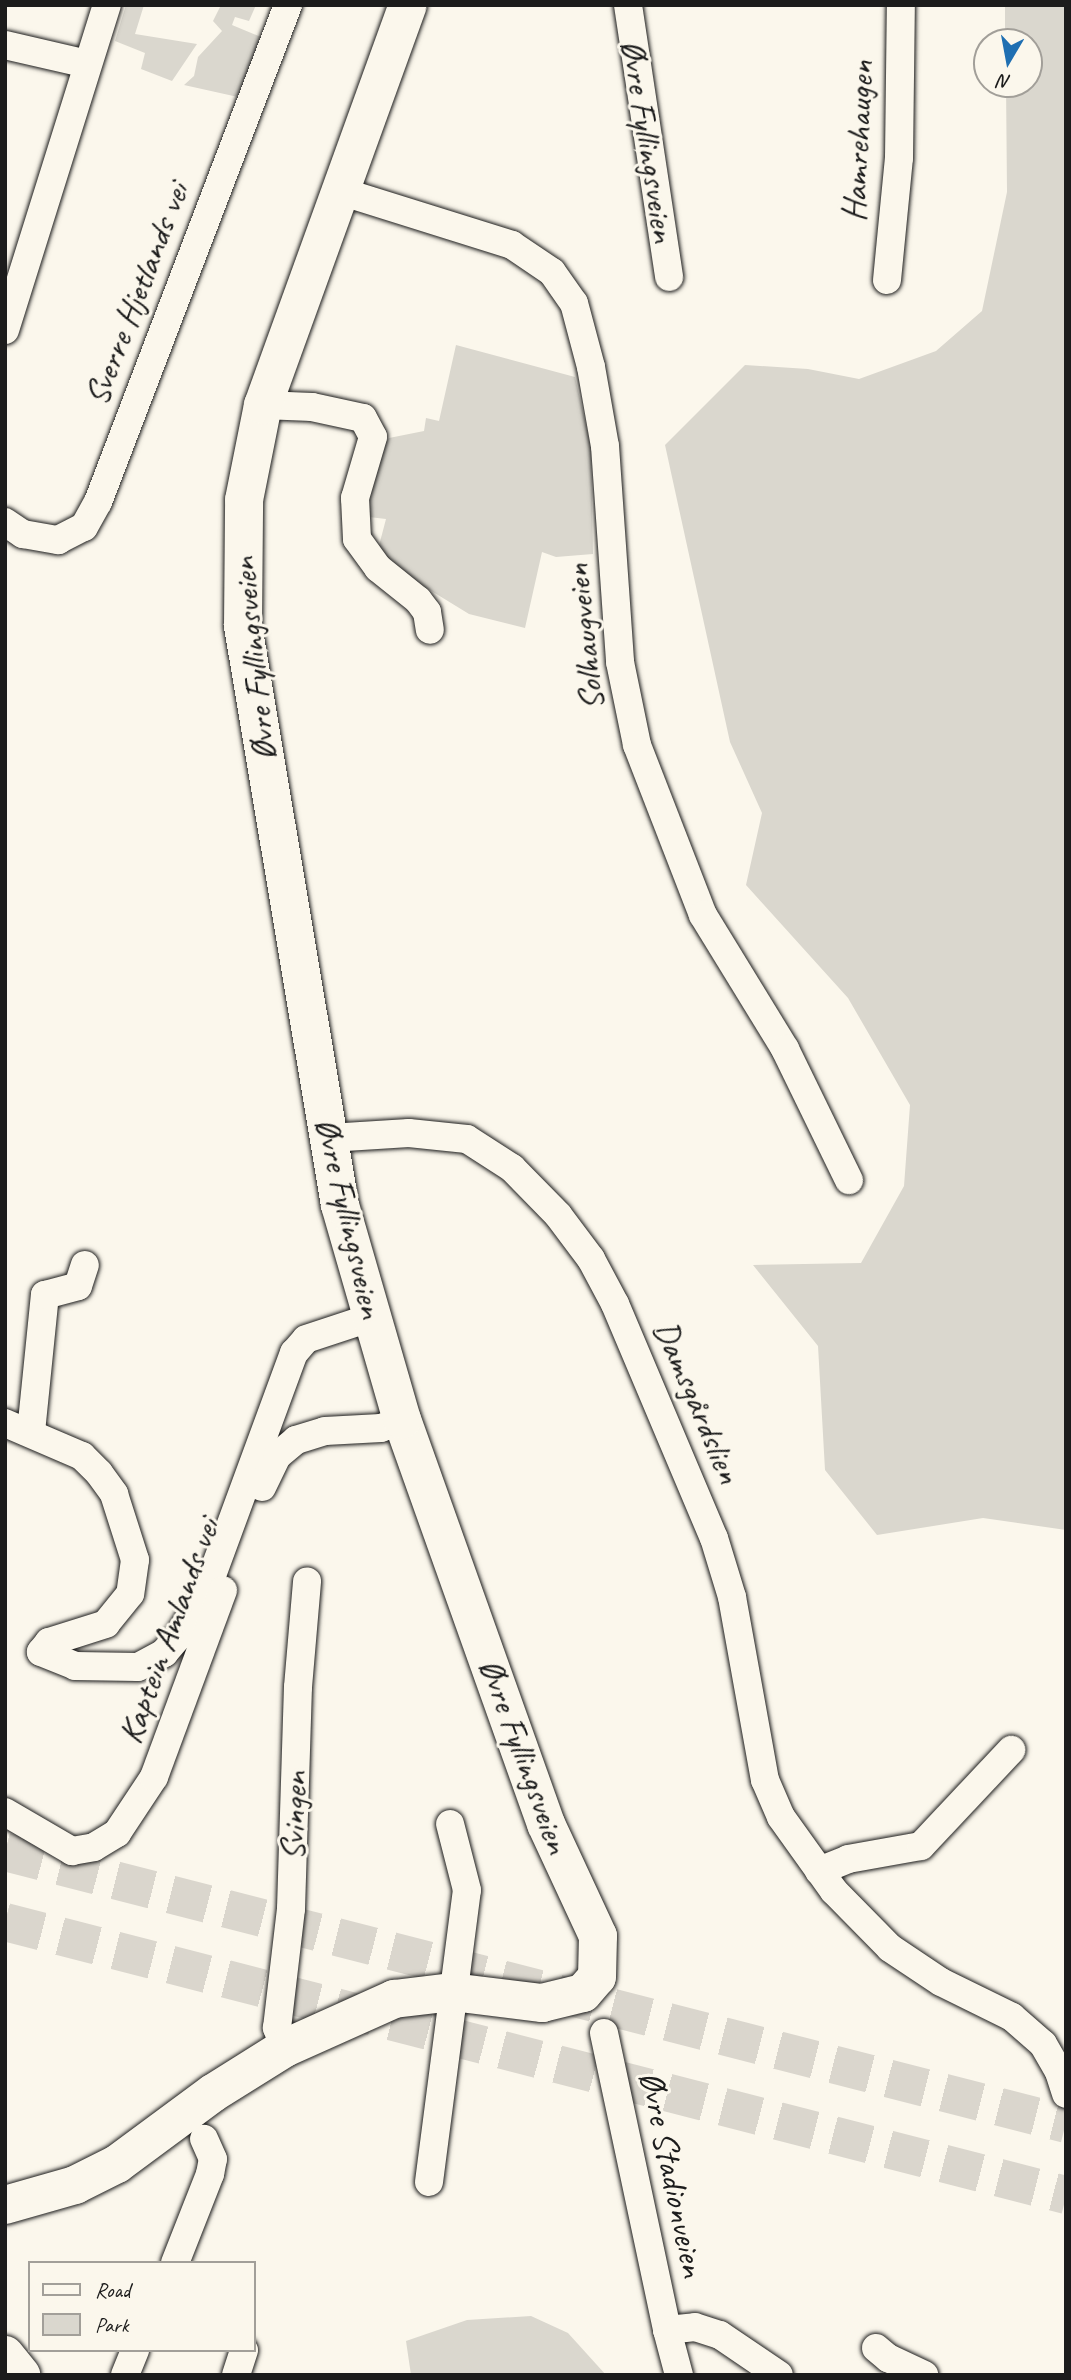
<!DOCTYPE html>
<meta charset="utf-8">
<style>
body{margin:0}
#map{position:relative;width:1071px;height:2380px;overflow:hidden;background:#fbf7ec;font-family:Caveat,sans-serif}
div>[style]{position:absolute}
.green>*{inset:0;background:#dad7ce}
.motorway-tunnel>*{height:38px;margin-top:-19px;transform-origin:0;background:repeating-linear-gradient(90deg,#dad6cd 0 38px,transparent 0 57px)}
.roads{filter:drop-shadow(0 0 2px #1c1c1c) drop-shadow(0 0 2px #1c1c1c)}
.minor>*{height:28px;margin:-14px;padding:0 14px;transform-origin:14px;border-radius:14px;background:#fbf7ec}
.secondary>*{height:38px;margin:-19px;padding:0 19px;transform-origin:19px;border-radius:19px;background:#fbf7ec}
span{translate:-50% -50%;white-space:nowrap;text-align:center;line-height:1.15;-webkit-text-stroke:6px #fbf7ec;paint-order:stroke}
.street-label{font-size:35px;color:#1c1c1c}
.frame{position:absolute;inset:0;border:7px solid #1c1c1c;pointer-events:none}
.legend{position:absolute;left:28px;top:2261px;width:228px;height:91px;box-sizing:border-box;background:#fbf7ec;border:2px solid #a29f99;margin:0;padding:9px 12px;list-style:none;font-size:21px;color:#1c1c1c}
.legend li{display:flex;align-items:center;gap:14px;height:35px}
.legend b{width:35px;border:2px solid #a29f99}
.north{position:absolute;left:973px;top:28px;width:70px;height:70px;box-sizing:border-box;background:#fbf7ec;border:2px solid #a29f99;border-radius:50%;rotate:190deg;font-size:19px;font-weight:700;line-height:28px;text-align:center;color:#1c1c1c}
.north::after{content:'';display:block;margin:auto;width:24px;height:32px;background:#1f6fb2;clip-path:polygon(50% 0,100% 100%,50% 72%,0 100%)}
</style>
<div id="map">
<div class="green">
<div style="clip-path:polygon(126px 5px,144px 5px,135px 34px,197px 44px,172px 81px,141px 69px,145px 53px,115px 41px)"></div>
<div style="clip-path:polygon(221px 5px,256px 5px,249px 21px,235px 17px,232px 25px,261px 37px,238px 97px,184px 85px,194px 76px,198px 57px,222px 31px,213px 21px)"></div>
<div style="clip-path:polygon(1005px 5px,1066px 5px,1066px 1530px,983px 1518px,877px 1535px,825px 1470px,818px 1346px,753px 1265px,861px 1263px,904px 1186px,910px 1105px,848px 998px,746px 885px,762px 813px,730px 742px,665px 445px,745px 365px,808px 369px,859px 379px,936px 351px,982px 311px,1007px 192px,1006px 84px,1029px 84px,1029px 42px,1005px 42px)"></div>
<div style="clip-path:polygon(456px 345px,575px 377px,591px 447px,593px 554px,556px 557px,542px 552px,525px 628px,469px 614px,376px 557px,386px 519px,360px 516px,378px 449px,389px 438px,424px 431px,426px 418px,439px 421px)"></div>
<div style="clip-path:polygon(531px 2316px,568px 2333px,606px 2375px,411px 2375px,406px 2341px,467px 2320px)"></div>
</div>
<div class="motorway-tunnel">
<div style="left:5px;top:1852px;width:1095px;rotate:14.38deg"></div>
<div style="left:5px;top:1922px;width:1096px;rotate:14.43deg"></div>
</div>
<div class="roads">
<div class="minor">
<div style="left:628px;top:5px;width:275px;rotate:81.4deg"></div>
<div style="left:5px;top:45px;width:84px;rotate:13deg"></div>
<div style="left:343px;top:192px;width:177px;rotate:17.4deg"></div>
<div style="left:512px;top:245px;width:48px;rotate:34deg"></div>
<div style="left:552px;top:272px;width:38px;rotate:55deg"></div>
<div style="left:574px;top:303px;width:66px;rotate:75.1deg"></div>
<div style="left:591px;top:367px;width:80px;rotate:80deg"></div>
<div style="left:605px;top:446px;width:217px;rotate:86deg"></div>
<div style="left:620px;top:662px;width:85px;rotate:78.4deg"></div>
<div style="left:637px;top:745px;width:182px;rotate:68.8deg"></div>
<div style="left:703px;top:915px;width:157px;rotate:58.5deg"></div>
<div style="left:785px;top:1049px;width:146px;rotate:64deg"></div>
<div style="left:887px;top:280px;width:123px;rotate:-84.4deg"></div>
<div style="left:899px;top:158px;width:153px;rotate:-89.3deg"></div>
<div style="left:5px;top:330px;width:341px;rotate:-72.6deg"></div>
<div style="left:263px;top:405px;width:49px;rotate:2.3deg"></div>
<div style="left:312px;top:407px;width:52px;rotate:12.2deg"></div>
<div style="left:363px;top:418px;width:21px;rotate:62deg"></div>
<div style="left:373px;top:437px;width:64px;rotate:106.4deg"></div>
<div style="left:355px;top:498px;width:41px;rotate:87.2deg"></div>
<div style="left:357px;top:539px;width:36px;rotate:54deg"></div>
<div style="left:378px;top:568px;width:51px;rotate:38.7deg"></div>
<div style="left:418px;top:600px;width:15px;rotate:53deg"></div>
<div style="left:427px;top:612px;width:18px;rotate:81deg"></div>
<div style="left:5px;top:522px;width:22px;rotate:34deg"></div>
<div style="left:23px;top:534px;width:36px;rotate:10deg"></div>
<div style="left:58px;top:540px;width:29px;rotate:-27deg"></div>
<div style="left:84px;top:527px;width:29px;rotate:-61deg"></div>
<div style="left:98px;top:502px;width:532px;rotate:-69.08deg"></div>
<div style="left:329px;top:1138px;width:80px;rotate:-3.6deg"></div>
<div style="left:409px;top:1133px;width:58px;rotate:5.9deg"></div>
<div style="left:467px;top:1139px;width:54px;rotate:32.8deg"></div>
<div style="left:512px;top:1168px;width:66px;rotate:45.6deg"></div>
<div style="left:558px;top:1215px;width:55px;rotate:53.1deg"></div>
<div style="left:591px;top:1259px;width:51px;rotate:61.9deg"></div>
<div style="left:615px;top:1304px;width:254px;rotate:67.1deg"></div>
<div style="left:714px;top:1538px;width:62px;rotate:73deg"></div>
<div style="left:732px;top:1597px;width:186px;rotate:79.8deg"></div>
<div style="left:765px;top:1780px;width:40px;rotate:66.6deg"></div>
<div style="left:781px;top:1817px;width:91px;rotate:54.4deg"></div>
<div style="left:834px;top:1891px;width:80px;rotate:45.5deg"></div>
<div style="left:890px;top:1948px;width:61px;rotate:33.7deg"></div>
<div style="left:941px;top:1982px;width:79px;rotate:26.2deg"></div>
<div style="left:1012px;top:2017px;width:41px;rotate:41.1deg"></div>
<div style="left:1043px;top:2044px;width:32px;rotate:60deg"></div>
<div style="left:1059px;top:2072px;width:23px;rotate:72deg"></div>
<div style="left:5px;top:1423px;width:84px;rotate:23.2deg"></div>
<div style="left:82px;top:1456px;width:24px;rotate:45deg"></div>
<div style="left:99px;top:1473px;width:26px;rotate:54deg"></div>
<div style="left:114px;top:1494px;width:69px;rotate:72.3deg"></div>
<div style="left:135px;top:1560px;width:34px;rotate:98deg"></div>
<div style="left:130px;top:1594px;width:38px;rotate:129deg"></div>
<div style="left:106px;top:1624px;width:60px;rotate:162.5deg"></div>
<div style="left:49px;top:1642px;width:13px;rotate:129deg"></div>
<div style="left:41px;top:1652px;width:37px;rotate:22deg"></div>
<div style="left:75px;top:1666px;width:63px;rotate:0.9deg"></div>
<div style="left:138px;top:1667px;width:30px;rotate:-28deg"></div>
<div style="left:164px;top:1653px;width:21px;rotate:-49deg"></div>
<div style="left:178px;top:1637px;width:56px;rotate:-58.9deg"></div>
<div style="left:207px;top:1589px;width:252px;rotate:-69.8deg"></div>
<div style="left:294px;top:1353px;width:18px;rotate:-49deg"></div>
<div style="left:306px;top:1339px;width:67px;rotate:-18.2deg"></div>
<div style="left:31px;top:1432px;width:138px;rotate:-84.2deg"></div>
<div style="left:45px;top:1295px;width:34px;rotate:-15deg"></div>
<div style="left:78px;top:1286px;width:22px;rotate:-72deg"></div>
<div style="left:262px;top:1487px;width:34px;rotate:-64deg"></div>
<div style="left:277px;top:1456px;width:25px;rotate:-40deg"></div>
<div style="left:296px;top:1440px;width:30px;rotate:-17deg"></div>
<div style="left:325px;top:1431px;width:56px;rotate:-3.1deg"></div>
<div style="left:381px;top:1428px;width:22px;rotate:-21deg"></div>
<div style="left:5px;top:1812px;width:78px;rotate:30.2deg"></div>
<div style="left:72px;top:1851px;width:22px;rotate:-10deg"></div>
<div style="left:94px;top:1847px;width:27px;rotate:-31deg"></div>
<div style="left:117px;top:1833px;width:67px;rotate:-56.5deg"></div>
<div style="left:154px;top:1777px;width:199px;rotate:-69.7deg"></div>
<div style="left:819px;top:1871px;width:31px;rotate:-22deg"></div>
<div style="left:848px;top:1859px;width:74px;rotate:-10.1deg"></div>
<div style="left:921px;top:1846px;width:132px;rotate:-46.8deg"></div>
<div style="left:604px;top:2033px;width:304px;rotate:78deg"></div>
<div style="left:667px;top:2330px;width:28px;rotate:-6deg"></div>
<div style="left:695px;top:2327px;width:26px;rotate:18deg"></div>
<div style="left:720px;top:2335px;width:71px;rotate:34.1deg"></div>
<div style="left:285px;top:2048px;width:22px;rotate:-112deg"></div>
<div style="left:277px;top:2028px;width:120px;rotate:-83.3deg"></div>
<div style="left:291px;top:1909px;width:222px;rotate:-88.2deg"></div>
<div style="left:298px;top:1687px;width:106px;rotate:-85.1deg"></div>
<div style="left:429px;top:2182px;width:294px;rotate:-82.6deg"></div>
<div style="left:467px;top:1890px;width:68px;rotate:-104.4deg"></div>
<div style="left:175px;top:2263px;width:96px;rotate:-68.5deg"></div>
<div style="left:210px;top:2174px;width:15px;rotate:-79deg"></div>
<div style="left:213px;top:2159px;width:22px;rotate:-114deg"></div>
<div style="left:667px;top:2330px;width:47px;rotate:75.1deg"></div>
<div style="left:876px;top:2348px;width:16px;rotate:40deg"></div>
<div style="left:888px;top:2358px;width:40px;rotate:25deg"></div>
<div style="left:125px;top:2375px;width:27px;rotate:-68deg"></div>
<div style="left:236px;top:2375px;width:26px;rotate:-72deg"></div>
</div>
<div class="secondary">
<div style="left:5px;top:2205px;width:73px;rotate:-15.9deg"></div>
<div style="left:75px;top:2185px;width:47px;rotate:-26.6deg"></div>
<div style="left:117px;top:2164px;width:119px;rotate:-36.5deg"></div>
<div style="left:213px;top:2093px;width:85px;rotate:-32deg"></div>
<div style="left:285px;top:2048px;width:120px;rotate:-24.2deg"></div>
<div style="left:394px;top:1999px;width:58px;rotate:-6.9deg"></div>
<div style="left:452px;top:1992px;width:91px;rotate:7deg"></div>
<div style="left:542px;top:2003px;width:42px;rotate:-13.7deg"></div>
<div style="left:583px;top:1993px;width:21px;rotate:-49deg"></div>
<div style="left:597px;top:1977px;width:41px;rotate:-88.6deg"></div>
<div style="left:598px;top:1936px;width:123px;rotate:-114.9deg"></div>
<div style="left:546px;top:1824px;width:429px;rotate:-109.6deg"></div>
<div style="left:402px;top:1420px;width:224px;rotate:-106.1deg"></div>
<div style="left:340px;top:1205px;width:587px;rotate:-99.51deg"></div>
<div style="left:243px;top:626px;width:126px;rotate:-89.5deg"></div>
<div style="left:244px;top:500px;width:97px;rotate:-78.7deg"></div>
<div style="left:263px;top:405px;width:425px;rotate:-70.1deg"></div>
<div style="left:5px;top:2355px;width:26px;rotate:51deg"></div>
</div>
</div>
<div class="street-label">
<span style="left:648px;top:141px;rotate:81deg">Øvre Fyllingsveien</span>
<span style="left:858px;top:141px;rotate:-87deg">Hamrehaugen</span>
<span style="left:137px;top:294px;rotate:-69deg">Sverre Hjetlands vei</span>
<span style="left:585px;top:637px;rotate:-96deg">Solhaugveien</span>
<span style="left:254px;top:659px;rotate:-96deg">Øvre Fyllingsveien</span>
<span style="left:349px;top:1218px;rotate:77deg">Øvre Fyllingsveien</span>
<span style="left:697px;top:1402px;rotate:67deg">Damsgårdslien</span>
<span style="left:169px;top:1631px;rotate:-70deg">Kaptein Amlands vei</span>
<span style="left:524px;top:1756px;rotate:70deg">Øvre Fyllingsveien</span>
<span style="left:294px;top:1816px;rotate:-88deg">Svingen</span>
<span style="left:672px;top:2174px;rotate:78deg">Øvre Stadionveien</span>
</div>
<div class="frame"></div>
<ul class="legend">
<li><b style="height:9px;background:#fbf7ec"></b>Road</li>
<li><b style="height:19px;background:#dad7ce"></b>Park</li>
</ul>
<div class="north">N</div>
</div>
